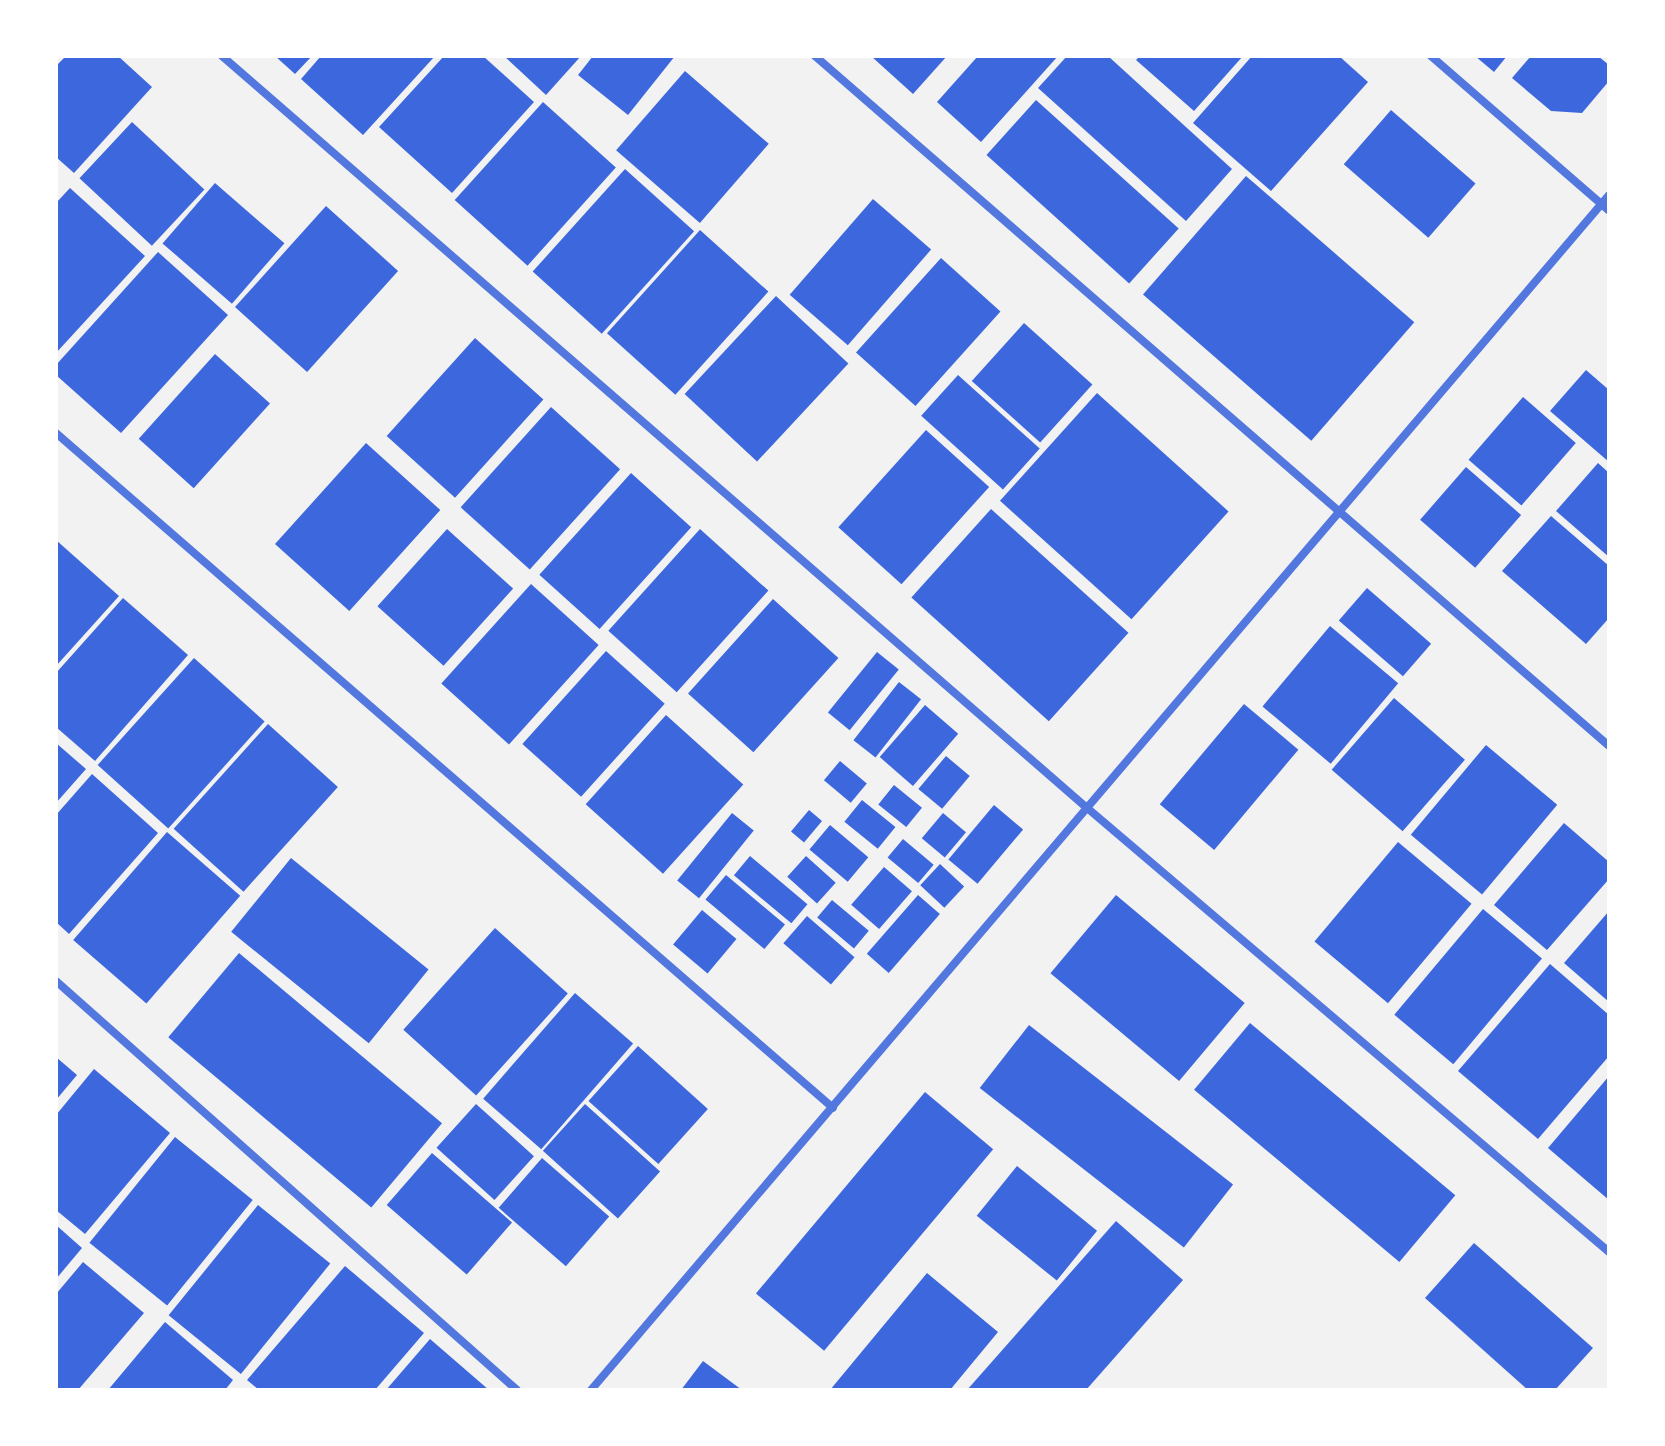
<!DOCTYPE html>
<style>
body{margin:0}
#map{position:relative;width:1665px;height:1446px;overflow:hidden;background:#f2f2f2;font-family:"Fira Sans",sans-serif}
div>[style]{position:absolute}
.building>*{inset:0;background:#3d67dc;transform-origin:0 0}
.minor>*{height:8px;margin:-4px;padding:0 4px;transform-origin:4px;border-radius:4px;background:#5277de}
span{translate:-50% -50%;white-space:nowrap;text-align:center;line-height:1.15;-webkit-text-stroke:8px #fff;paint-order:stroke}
.frame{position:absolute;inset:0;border:58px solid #fff;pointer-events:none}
</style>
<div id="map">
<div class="building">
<div style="clip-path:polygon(66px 56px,118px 56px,152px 87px,74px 173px,56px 157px,56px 66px)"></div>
<div style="clip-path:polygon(275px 56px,312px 56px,295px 74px)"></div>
<div style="clip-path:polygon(321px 56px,435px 56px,363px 135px,301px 79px)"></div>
<div style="clip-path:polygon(444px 56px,483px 56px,534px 102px,452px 193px,379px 127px)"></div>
<div style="clip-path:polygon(504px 56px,581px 56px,546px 95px)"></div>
<div style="clip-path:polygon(593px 56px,675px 56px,628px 115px,578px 75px)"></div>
<div style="clip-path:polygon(871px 56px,947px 56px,913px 94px)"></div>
<div style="clip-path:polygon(978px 56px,1058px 56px,981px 142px,937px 102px)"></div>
<div style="clip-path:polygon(1067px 56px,1108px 56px,1232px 169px,1186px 221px,1038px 88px)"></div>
<div style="clip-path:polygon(1140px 56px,1243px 56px,1194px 111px,1136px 60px)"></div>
<div style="clip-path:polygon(1252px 56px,1339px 56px,1368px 82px,1271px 191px,1193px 123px)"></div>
<div style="clip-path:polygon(1475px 56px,1507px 56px,1494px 72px)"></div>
<div style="clip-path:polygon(1531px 56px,1598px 56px,1609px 65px,1609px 81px,1582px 113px,1551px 111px,1512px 78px)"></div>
<div style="left:685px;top:71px;width:111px;height:105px;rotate:41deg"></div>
<div style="left:1036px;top:100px;width:192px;height:74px;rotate:42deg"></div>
<div style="left:543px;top:102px;width:98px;height:132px;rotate:42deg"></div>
<div style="left:1391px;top:110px;width:112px;height:72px;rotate:41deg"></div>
<div style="left:132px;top:122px;width:99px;height:77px;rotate:43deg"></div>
<div style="left:625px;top:169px;width:93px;height:138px;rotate:42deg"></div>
<div style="left:1246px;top:176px;width:223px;height:157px;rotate:41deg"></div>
<div style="left:215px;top:183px;width:92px;height:80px;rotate:41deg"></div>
<div style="clip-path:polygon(70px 188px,145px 256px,56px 353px,56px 203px)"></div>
<div style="left:873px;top:199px;width:77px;height:127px;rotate:41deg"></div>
<div style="left:326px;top:206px;width:97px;height:136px;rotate:42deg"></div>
<div style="left:700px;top:230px;width:92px;height:139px;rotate:42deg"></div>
<div style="clip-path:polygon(158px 252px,228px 315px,121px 433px,56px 375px,56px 365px)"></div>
<div style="left:941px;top:258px;width:80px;height:127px;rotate:42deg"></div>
<div style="left:776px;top:296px;width:99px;height:134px;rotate:43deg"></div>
<div style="left:1024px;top:323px;width:92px;height:78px;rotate:42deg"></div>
<div style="left:475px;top:338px;width:92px;height:132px;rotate:42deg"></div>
<div style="left:215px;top:354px;width:74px;height:114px;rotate:42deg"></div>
<div style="clip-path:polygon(1586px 370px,1609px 390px,1609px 462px,1550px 411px)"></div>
<div style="left:958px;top:375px;width:110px;height:55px;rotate:42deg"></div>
<div style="left:1097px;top:393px;width:177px;height:145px;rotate:42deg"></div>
<div style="left:1523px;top:397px;width:70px;height:83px;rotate:41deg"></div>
<div style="left:551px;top:407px;width:93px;height:135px;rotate:42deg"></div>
<div style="left:926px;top:430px;width:85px;height:131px;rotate:42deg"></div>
<div style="left:366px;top:443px;width:100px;height:136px;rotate:42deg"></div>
<div style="clip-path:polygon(1598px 463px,1609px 473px,1609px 557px,1556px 511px)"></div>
<div style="left:1466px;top:467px;width:73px;height:70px;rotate:41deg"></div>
<div style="left:631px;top:473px;width:81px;height:137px;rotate:42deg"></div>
<div style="left:991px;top:509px;width:185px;height:119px;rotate:42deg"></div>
<div style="clip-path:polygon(1551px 516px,1609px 566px,1609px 618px,1586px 644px,1502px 571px)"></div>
<div style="left:447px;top:529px;width:89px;height:104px;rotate:42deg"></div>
<div style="left:700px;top:529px;width:92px;height:137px;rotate:42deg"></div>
<div style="clip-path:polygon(56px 540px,119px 596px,56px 666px)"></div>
<div style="left:531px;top:584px;width:91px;height:134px;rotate:42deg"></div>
<div style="left:1367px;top:588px;width:85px;height:43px;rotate:41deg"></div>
<div style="clip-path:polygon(123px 598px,188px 655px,95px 761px,56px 727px,56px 673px)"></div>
<div style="left:773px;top:599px;width:88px;height:127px;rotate:42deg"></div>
<div style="left:1330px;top:626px;width:89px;height:105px;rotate:40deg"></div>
<div style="left:606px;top:651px;width:79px;height:125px;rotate:42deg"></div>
<div style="left:877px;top:652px;width:28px;height:78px;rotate:39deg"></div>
<div style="left:194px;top:658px;width:95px;height:144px;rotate:42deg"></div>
<div style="left:899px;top:682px;width:28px;height:74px;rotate:38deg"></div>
<div style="left:1394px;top:698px;width:94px;height:95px;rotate:41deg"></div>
<div style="left:1244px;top:704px;width:71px;height:131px;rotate:40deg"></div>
<div style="left:925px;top:705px;width:44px;height:69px;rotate:41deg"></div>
<div style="left:666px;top:715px;width:104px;height:120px;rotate:42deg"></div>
<div style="left:268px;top:724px;width:94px;height:141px;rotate:42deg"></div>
<div style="clip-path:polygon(56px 743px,86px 769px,56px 803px)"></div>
<div style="left:1486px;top:745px;width:93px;height:117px;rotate:40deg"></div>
<div style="left:946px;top:756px;width:31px;height:43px;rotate:40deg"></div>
<div style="left:840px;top:761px;width:35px;height:25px;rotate:40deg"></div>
<div style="clip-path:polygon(92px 774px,158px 833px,69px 934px,56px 922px,56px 815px)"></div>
<div style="left:894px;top:785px;width:36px;height:25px;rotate:39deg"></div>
<div style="left:862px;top:800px;width:43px;height:28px;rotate:39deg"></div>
<div style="left:994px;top:805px;width:38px;height:71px;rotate:40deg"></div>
<div style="left:809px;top:810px;width:17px;height:28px;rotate:40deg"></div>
<div style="left:732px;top:813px;width:28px;height:87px;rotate:39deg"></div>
<div style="left:943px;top:813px;width:30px;height:33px;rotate:40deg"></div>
<div style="clip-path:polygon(1564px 823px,1609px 862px,1609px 879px,1547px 950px,1494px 905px)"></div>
<div style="left:830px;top:825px;width:50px;height:32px;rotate:40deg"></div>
<div style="left:167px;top:832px;width:97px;height:143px;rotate:41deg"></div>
<div style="left:903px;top:839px;width:40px;height:24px;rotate:40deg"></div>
<div style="left:1398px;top:842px;width:96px;height:130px;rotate:40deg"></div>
<div style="left:750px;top:856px;width:75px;height:25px;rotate:40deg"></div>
<div style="left:806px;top:856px;width:40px;height:28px;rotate:42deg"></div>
<div style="left:291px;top:858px;width:177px;height:95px;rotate:39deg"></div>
<div style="left:940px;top:864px;width:33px;height:29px;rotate:43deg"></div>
<div style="left:884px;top:867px;width:37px;height:50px;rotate:41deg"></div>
<div style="left:726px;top:875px;width:77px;height:32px;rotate:40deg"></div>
<div style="left:918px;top:895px;width:29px;height:78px;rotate:41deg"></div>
<div style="left:1116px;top:895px;width:168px;height:102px;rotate:40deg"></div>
<div style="left:832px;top:900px;width:48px;height:23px;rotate:40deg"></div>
<div style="left:1483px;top:909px;width:77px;height:138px;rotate:40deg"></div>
<div style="left:702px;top:910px;width:45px;height:45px;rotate:40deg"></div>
<div style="clip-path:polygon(1609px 911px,1609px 1002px,1564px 963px)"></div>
<div style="left:807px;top:916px;width:63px;height:36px;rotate:41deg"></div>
<div style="left:495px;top:928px;width:98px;height:137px;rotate:42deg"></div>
<div style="left:239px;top:953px;width:265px;height:110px;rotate:40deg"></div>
<div style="clip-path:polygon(1550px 964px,1609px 1015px,1609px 1056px,1538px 1139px,1458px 1071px)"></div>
<div style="left:575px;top:993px;width:77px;height:140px;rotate:41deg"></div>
<div style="left:1250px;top:1023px;width:268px;height:87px;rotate:40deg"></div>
<div style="left:1029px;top:1025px;width:259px;height:80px;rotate:38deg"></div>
<div style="left:638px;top:1046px;width:94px;height:74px;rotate:42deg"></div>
<div style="clip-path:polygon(56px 1057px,77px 1075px,56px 1100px)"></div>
<div style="clip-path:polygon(94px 1069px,170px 1133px,85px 1234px,56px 1210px,56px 1115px)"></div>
<div style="clip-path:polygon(1609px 1076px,1609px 1200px,1548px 1148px)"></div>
<div style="left:925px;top:1092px;width:89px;height:263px;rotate:40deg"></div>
<div style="left:476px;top:1104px;width:78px;height:59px;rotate:42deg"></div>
<div style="left:585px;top:1104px;width:101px;height:63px;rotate:42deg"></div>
<div style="left:175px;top:1137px;width:100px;height:136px;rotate:39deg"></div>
<div style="left:432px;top:1153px;width:106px;height:69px;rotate:41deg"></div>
<div style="left:542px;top:1158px;width:89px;height:66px;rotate:41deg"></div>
<div style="left:1017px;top:1166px;width:103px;height:64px;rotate:39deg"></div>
<div style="left:258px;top:1205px;width:93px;height:142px;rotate:39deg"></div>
<div style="clip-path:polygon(1116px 1221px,1183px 1280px,1086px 1390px,967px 1390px)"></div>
<div style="clip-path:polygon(56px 1225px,82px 1248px,56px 1279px)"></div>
<div style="clip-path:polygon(1474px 1243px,1593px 1348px,1555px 1390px,1528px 1390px,1425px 1298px)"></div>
<div style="clip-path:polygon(83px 1262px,144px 1313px,78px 1390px,56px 1390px,56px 1294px)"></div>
<div style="clip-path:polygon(345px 1266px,424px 1333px,375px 1390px,259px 1390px,247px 1380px)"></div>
<div style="clip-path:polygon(927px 1273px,998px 1332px,950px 1390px,830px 1390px)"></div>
<div style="clip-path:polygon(165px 1322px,233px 1380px,225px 1390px,108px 1390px)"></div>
<div style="clip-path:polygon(430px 1339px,489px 1390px,386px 1390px)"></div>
<div style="clip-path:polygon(703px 1361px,742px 1390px,681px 1390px)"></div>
</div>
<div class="minor">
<div style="left:222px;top:56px;width:1145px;rotate:41deg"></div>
<div style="left:1086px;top:807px;width:687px;rotate:40.39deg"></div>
<div style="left:815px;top:56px;width:1052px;rotate:40.99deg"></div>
<div style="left:1431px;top:56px;width:236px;rotate:41deg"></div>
<div style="left:56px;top:433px;width:1029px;rotate:40.98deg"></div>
<div style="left:56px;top:981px;width:616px;rotate:41.58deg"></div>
<div style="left:591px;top:1390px;width:1570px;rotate:-49.57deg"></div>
</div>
<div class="frame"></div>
</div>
